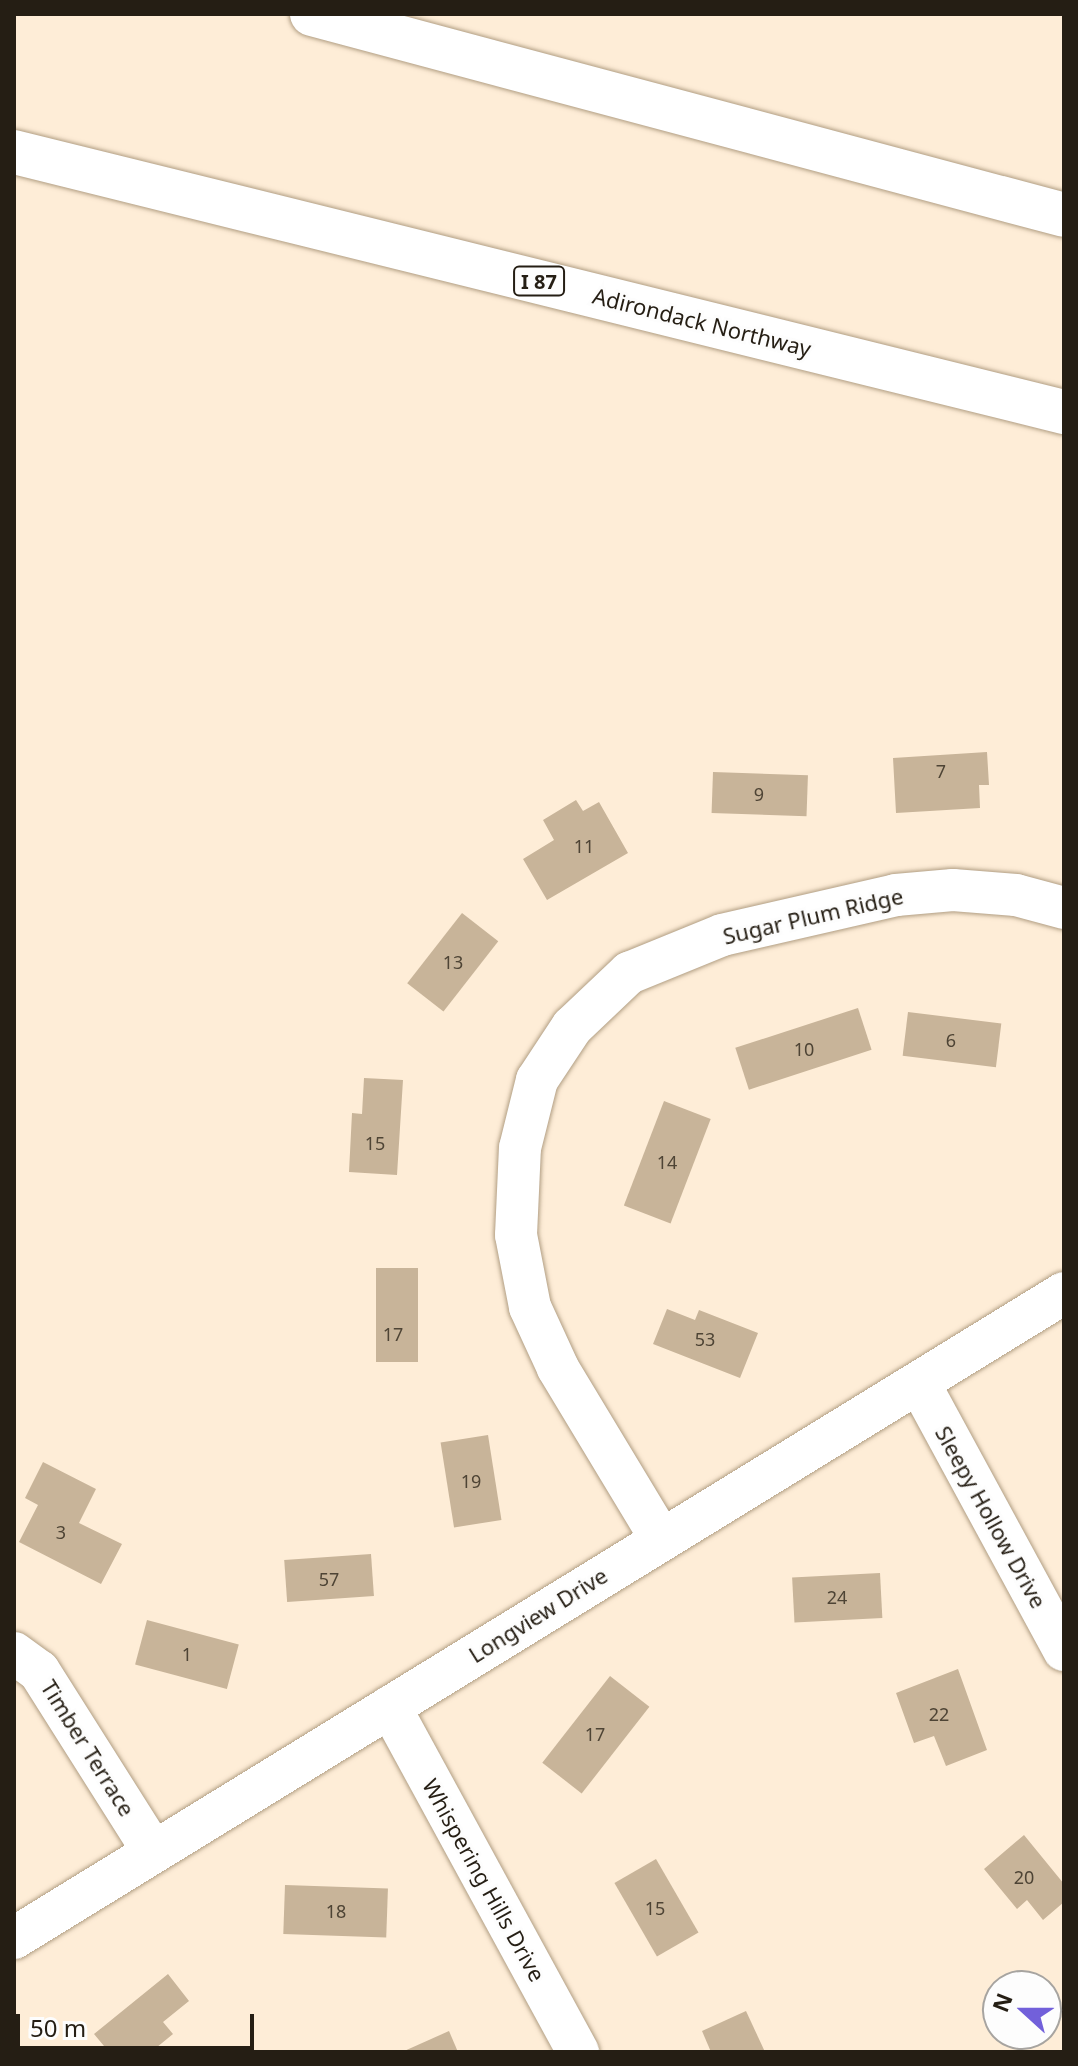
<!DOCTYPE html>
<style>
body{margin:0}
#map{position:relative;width:1078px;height:2066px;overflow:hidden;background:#feedd7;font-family:"Noto Sans",sans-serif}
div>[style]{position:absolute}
.building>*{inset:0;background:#c8b499;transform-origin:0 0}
.roads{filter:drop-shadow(0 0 2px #b19e83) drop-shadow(0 0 2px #b19e83)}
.minor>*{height:42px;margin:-21px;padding:0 21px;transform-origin:21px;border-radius:21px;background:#fff}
.highway>*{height:44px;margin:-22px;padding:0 22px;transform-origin:22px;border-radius:22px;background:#fff}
span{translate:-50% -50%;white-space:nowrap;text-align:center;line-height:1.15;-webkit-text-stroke:6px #fdfdfd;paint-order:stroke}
.number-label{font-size:18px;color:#4e4435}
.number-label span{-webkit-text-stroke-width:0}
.shield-label span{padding:2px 6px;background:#fdfdfd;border:2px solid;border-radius:6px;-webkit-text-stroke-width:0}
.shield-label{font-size:20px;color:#251e14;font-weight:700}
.street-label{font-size:22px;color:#251e14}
.frame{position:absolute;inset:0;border:16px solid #251e14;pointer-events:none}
.north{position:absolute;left:982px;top:1970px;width:80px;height:80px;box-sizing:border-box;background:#fdfdfd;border:2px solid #a7a4a0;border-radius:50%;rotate:291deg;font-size:22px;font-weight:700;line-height:32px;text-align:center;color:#251e14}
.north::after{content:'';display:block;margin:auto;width:28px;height:36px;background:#7260da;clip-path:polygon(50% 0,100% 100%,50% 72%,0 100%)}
.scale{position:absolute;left:16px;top:2014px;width:238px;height:36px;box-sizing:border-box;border:4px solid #251e14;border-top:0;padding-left:10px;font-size:24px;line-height:28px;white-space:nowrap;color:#251e14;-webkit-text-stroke:6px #fdfdfd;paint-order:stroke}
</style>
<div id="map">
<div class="building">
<div style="clip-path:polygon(987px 752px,989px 785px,979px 785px,980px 808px,896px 813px,893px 758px)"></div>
<div style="left:713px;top:772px;width:95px;height:41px;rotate:2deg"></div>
<div style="clip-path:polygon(576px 800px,583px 811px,599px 802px,628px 853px,547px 900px,523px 859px,554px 840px,543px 820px)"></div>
<div style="left:462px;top:913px;width:46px;height:89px;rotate:38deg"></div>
<div style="left:858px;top:1008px;width:44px;height:129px;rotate:72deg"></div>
<div style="left:908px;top:1012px;width:94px;height:44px;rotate:7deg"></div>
<div style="clip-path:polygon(364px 1078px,403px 1080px,397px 1175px,349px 1172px,352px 1113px,362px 1114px)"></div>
<div style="left:664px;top:1101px;width:50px;height:112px;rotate:21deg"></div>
<div style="left:376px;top:1268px;width:42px;height:94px"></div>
<div style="clip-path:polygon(667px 1309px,695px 1320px,699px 1310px,758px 1333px,740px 1378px,653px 1344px)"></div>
<div style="left:488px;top:1435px;width:86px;height:48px;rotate:81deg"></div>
<div style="clip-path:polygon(43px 1462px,96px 1489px,79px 1523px,122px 1544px,101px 1584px,19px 1542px,38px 1505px,25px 1498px)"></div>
<div style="left:371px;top:1554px;width:42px;height:87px;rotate:86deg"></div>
<div style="left:880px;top:1573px;width:45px;height:88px;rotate:87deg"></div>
<div style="left:147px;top:1620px;width:95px;height:46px;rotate:15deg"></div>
<div style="clip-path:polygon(958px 1669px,987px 1750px,946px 1766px,934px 1736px,914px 1743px,896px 1693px)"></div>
<div style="left:610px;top:1676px;width:50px;height:110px;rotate:38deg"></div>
<div style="clip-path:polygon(1024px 1835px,1064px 1884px,1064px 1902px,1043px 1920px,1027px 1900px,1017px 1909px,984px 1869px)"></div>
<div style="left:656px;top:1859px;width:85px;height:48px;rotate:60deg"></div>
<div style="left:285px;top:1885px;width:103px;height:49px;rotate:2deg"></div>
<div style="clip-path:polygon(168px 1974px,189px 2001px,163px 2022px,173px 2034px,151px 2052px,109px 2052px,94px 2034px)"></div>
<div style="clip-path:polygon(746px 2011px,765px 2052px,711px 2052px,702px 2031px)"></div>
<div style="clip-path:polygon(449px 2031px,458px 2052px,402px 2052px)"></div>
</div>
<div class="roads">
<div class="minor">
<div style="left:919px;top:1383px;width:304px;rotate:61.5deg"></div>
<div style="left:661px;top:1539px;width:200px;rotate:-121.1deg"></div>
<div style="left:558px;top:1368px;width:67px;rotate:-114.7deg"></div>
<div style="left:530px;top:1307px;width:73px;rotate:-101deg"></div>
<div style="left:516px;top:1235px;width:87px;rotate:-87.4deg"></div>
<div style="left:520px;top:1148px;width:70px;rotate:-76deg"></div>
<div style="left:537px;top:1080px;width:64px;rotate:-56.6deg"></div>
<div style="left:572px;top:1027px;width:79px;rotate:-43.5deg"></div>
<div style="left:629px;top:973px;width:100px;rotate:-22.2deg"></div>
<div style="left:722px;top:935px;width:179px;rotate:-12.9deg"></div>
<div style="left:896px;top:895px;width:57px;rotate:-5deg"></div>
<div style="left:953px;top:890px;width:63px;rotate:4.5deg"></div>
<div style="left:1016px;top:895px;width:50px;rotate:15.2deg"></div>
<div style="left:14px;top:1653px;width:31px;rotate:36deg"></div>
<div style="left:39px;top:1671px;width:213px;rotate:57.7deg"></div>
<div style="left:390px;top:1707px;width:393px;rotate:61.4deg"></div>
<div style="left:14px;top:1938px;width:1232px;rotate:-31.56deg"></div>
</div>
<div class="highway">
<div style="left:312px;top:14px;width:778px;rotate:14.96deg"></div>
<div style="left:14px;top:152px;width:1082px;rotate:13.91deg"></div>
</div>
</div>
<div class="number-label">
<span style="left:941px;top:771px">7</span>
<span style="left:759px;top:794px">9</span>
<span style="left:584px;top:846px">11</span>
<span style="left:453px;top:962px">13</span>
<span style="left:951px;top:1040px">6</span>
<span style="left:804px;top:1049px">10</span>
<span style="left:375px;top:1143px">15</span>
<span style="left:667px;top:1162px">14</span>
<span style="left:393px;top:1334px">17</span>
<span style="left:705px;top:1339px">53</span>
<span style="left:471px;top:1481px">19</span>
<span style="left:61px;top:1532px">3</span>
<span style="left:329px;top:1579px">57</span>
<span style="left:837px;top:1597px">24</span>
<span style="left:187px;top:1654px">1</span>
<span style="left:939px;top:1714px">22</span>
<span style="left:595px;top:1734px">17</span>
<span style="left:1024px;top:1877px">20</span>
<span style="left:655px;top:1908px">15</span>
<span style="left:336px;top:1911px">18</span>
</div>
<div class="shield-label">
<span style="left:539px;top:281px">I 87</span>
</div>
<div class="street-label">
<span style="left:702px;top:322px;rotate:14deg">Adirondack Northway</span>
<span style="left:813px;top:916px;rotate:-13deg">Sugar Plum Ridge</span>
<span style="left:991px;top:1517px;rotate:61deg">Sleepy Hollow Drive</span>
<span style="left:538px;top:1615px;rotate:-32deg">Longview Drive</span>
<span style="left:88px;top:1748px;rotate:58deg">Timber Terrace</span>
<span style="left:484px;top:1880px;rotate:61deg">Whispering Hills Drive</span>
</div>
<div class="frame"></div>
<div class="north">N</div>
<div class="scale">50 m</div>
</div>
